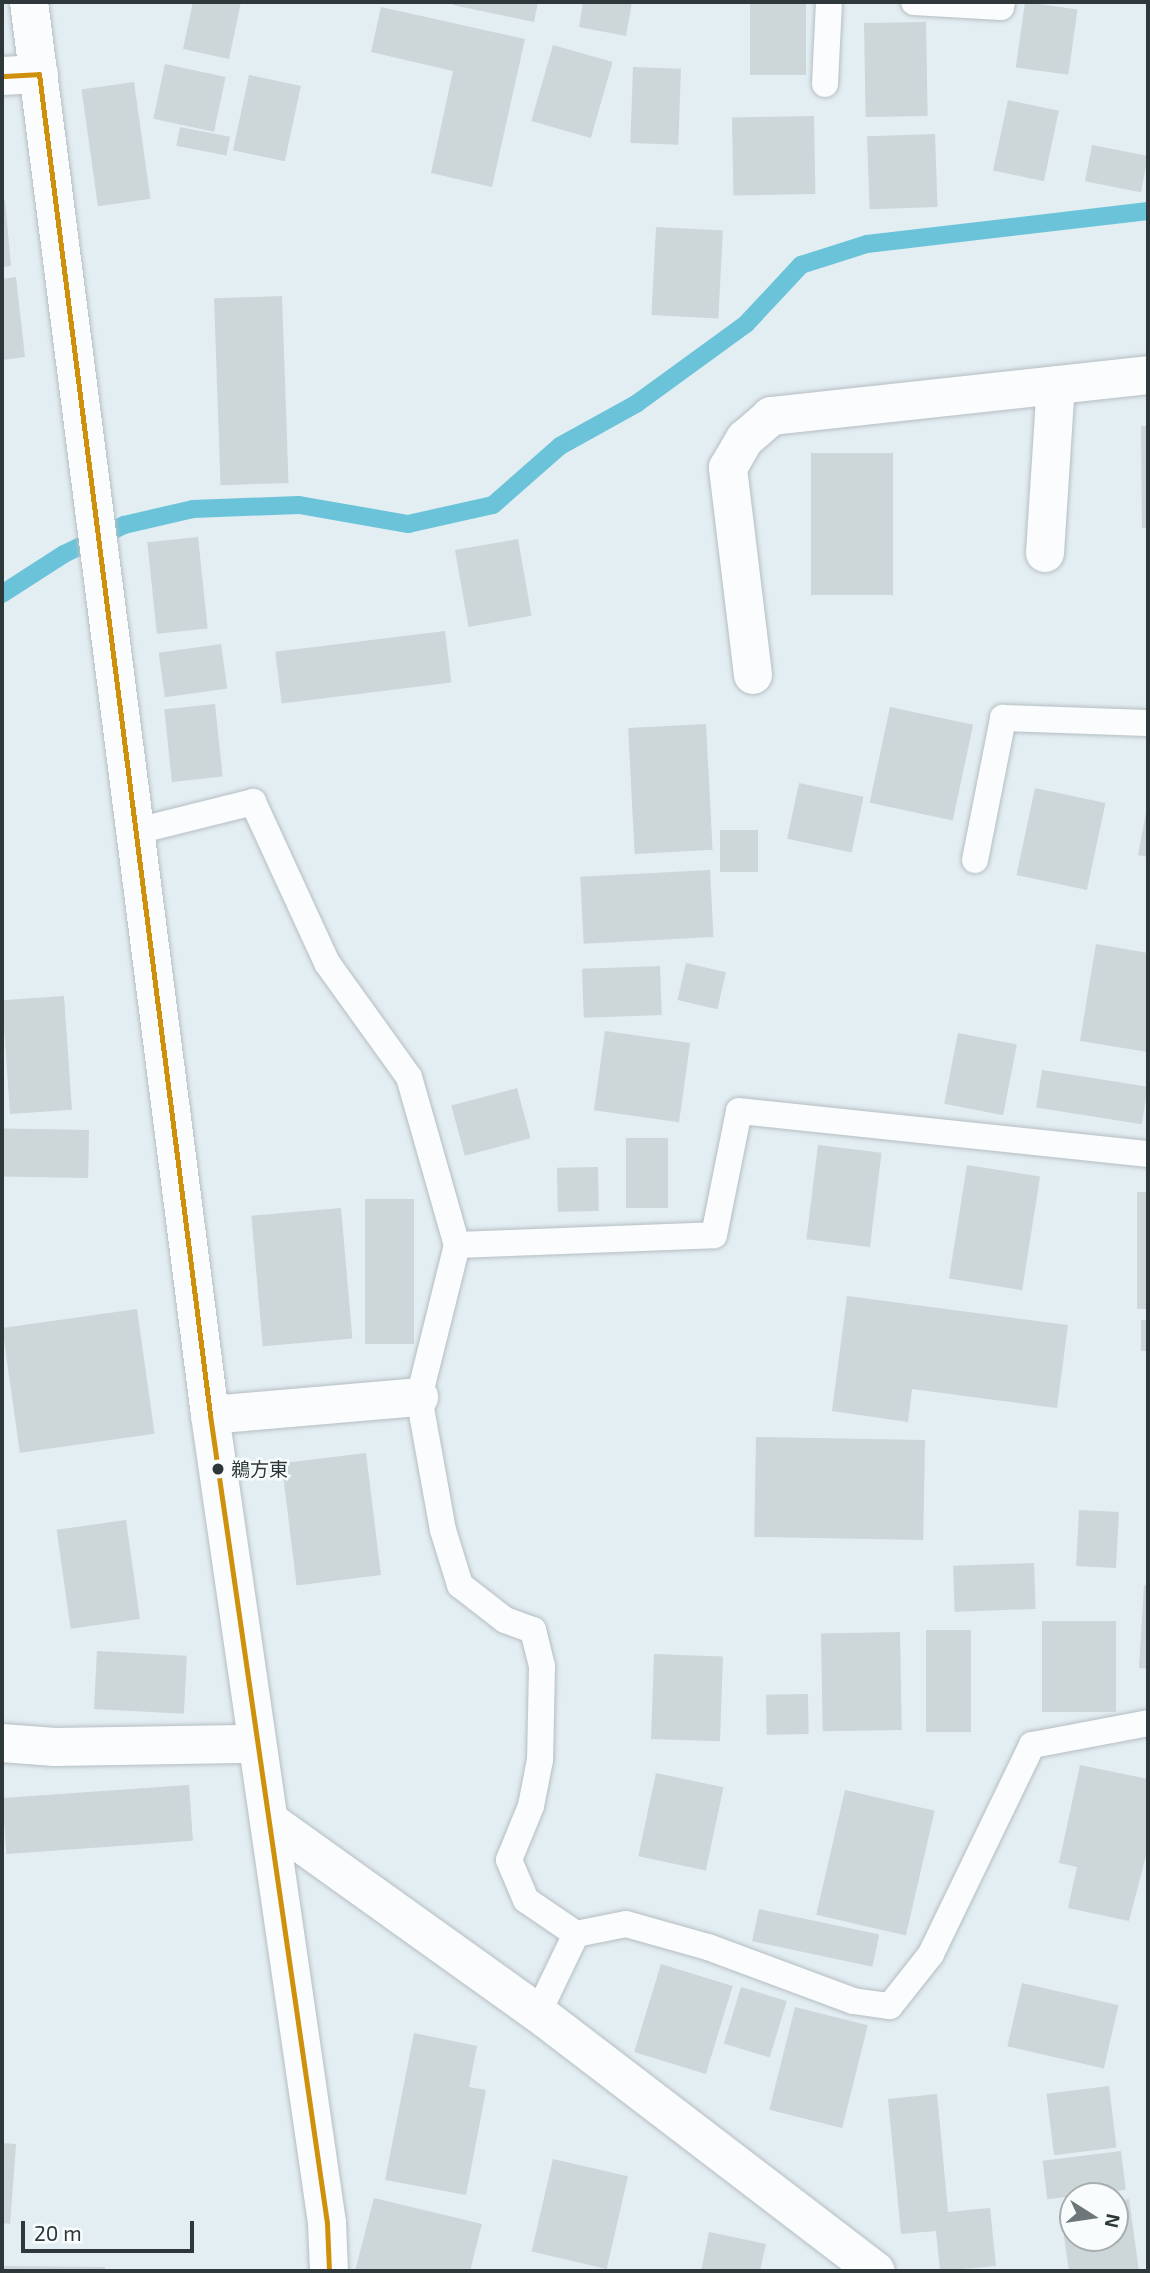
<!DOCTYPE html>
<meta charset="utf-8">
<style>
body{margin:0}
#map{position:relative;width:1150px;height:2273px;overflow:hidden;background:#e3eef3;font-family:"Exo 2","Noto Sans JP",sans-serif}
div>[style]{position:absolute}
.stream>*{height:18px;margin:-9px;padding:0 9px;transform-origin:9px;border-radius:9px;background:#6bc3d9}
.building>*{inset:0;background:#cdd6d9;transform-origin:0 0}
.roads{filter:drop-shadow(0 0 2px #b5bec2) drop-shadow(0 0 2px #b5bec2)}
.service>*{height:26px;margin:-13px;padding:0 13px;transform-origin:13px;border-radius:13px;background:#fbfcfd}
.minor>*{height:38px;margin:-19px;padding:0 19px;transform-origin:19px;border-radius:19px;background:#fbfcfd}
.tertiary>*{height:38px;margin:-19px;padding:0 19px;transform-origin:19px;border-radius:19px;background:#fbfcfd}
.bus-1>*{height:5px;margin:-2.5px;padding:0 2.5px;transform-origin:2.5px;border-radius:2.5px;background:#cf900b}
.dots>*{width:19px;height:19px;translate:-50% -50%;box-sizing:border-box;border:4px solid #f8fcfd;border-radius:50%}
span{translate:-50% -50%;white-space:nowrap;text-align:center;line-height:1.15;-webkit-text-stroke:5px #f8fcfd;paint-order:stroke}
.bus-label{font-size:19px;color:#2e3739}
.left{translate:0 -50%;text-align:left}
.frame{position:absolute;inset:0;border:4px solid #2e3739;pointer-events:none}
.north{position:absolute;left:1059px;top:2182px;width:70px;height:70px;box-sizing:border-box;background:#f8fcfd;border:2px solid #a7adaf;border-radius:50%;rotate:102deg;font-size:19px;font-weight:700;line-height:28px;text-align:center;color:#2e3739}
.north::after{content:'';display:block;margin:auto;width:24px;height:32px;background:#6d777a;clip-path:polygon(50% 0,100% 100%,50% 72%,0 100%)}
.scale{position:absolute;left:21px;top:2221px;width:173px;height:32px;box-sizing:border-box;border:4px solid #2e3739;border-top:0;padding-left:9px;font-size:21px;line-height:24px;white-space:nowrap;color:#2e3739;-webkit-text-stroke:5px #f8fcfd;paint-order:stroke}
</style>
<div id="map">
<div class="stream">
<div style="left:2px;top:594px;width:74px;rotate:-32.8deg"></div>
<div style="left:64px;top:554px;width:67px;rotate:-25.8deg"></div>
<div style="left:124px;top:525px;width:71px;rotate:-13.1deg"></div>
<div style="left:193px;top:509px;width:106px;rotate:-2.2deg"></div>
<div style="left:299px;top:505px;width:111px;rotate:9.9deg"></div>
<div style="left:408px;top:524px;width:87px;rotate:-12.6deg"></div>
<div style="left:493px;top:505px;width:89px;rotate:-41.4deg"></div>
<div style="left:560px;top:446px;width:87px;rotate:-28.9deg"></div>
<div style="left:636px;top:404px;width:136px;rotate:-36deg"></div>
<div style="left:746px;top:324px;width:81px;rotate:-47deg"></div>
<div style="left:801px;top:265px;width:69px;rotate:-17.7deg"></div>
<div style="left:867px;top:244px;width:283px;rotate:-6.7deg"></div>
</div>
<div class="building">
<div style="clip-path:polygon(193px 2px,241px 2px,229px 59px,183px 49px)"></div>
<div style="clip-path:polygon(453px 2px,538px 2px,534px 22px,453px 5px)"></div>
<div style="clip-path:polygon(583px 2px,632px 2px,626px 36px,579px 27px)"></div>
<div style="left:750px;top:2px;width:56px;height:73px"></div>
<div style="left:1025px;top:2px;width:53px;height:66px;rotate:8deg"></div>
<div style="clip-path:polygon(381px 7px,525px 39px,492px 187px,431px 173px,453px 71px,371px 52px)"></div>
<div style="left:926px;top:22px;width:94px;height:62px;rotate:89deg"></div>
<div style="left:553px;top:45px;width:62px;height:79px;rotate:16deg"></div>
<div style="left:165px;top:64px;width:62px;height:56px;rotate:12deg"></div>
<div style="left:633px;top:67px;width:48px;height:76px;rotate:2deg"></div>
<div style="left:249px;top:75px;width:53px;height:77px;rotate:12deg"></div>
<div style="left:134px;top:82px;width:118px;height:53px;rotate:82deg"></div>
<div style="left:1008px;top:100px;width:52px;height:72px;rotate:12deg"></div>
<div style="left:814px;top:116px;width:78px;height:82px;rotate:89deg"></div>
<div style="left:180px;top:127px;width:51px;height:19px;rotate:11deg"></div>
<div style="left:935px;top:134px;width:73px;height:68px;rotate:88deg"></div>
<div style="left:1092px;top:145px;width:57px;height:37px;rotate:11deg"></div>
<div style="clip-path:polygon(2px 200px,5px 200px,11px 266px,2px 267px)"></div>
<div style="left:656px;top:227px;width:67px;height:88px;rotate:3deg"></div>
<div style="clip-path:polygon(16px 277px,25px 357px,2px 360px,2px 279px)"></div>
<div style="left:282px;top:296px;width:187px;height:68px;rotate:88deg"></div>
<div style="clip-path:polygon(1141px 426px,1148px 426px,1148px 528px,1142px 528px)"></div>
<div style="left:811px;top:453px;width:82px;height:142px"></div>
<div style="left:198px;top:537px;width:92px;height:51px;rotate:84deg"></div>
<div style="left:518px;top:539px;width:78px;height:64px;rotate:80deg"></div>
<div style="left:445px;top:631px;width:52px;height:171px;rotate:83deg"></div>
<div style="left:221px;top:644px;width:45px;height:63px;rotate:82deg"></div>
<div style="left:215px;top:704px;width:73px;height:51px;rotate:84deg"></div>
<div style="left:890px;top:707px;width:85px;height:98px;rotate:12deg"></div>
<div style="left:706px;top:724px;width:126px;height:78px;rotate:87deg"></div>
<div style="left:799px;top:783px;width:66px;height:57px;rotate:12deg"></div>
<div style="left:1035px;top:788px;width:72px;height:89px;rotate:12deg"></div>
<div style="clip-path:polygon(1147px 807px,1148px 807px,1148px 857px,1138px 855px)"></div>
<div style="left:720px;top:830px;width:38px;height:42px"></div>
<div style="left:710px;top:870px;width:67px;height:130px;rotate:87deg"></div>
<div style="clip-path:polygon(1096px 944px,1148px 953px,1148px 1052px,1080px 1041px)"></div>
<div style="left:686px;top:963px;width:41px;height:38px;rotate:13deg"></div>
<div style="left:660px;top:966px;width:49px;height:78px;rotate:88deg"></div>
<div style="left:64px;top:996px;width:114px;height:62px;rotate:86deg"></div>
<div style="left:605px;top:1031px;width:86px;height:80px;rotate:8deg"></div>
<div style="left:958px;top:1033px;width:60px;height:72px;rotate:11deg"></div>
<div style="left:1042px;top:1070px;width:107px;height:38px;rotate:9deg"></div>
<div style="left:517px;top:1088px;width:52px;height:68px;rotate:75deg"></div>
<div style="left:89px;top:1130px;width:48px;height:87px;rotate:91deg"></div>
<div style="left:626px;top:1138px;width:42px;height:70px"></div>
<div style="left:818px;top:1145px;width:64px;height:95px;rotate:7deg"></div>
<div style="left:967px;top:1165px;width:74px;height:115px;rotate:9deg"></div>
<div style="left:598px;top:1167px;width:44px;height:41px;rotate:89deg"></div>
<div style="left:1137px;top:1192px;width:11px;height:117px"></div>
<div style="left:365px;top:1199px;width:49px;height:145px"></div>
<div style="left:341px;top:1208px;width:131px;height:90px;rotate:85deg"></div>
<div style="clip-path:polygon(847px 1296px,1068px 1325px,1057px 1408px,912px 1389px,908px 1422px,832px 1411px)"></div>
<div style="left:137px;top:1309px;width:126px;height:136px;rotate:82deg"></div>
<div style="left:1141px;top:1320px;width:7px;height:31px"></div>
<div style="left:756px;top:1437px;width:169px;height:100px;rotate:1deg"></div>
<div style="left:366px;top:1453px;width:123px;height:85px;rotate:83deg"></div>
<div style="left:1079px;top:1510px;width:40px;height:56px;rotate:3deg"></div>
<div style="left:126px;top:1520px;width:100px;height:70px;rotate:82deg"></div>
<div style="left:1034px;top:1563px;width:46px;height:81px;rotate:88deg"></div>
<div style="clip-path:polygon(1144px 1585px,1148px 1586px,1148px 1669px,1139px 1668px)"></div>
<div style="left:1042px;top:1621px;width:74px;height:91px"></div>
<div style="left:926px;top:1630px;width:45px;height:102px"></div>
<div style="left:900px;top:1632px;width:98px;height:79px;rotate:89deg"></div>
<div style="left:97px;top:1651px;width:90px;height:58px;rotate:3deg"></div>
<div style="left:654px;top:1654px;width:69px;height:85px;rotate:2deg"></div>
<div style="left:808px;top:1694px;width:40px;height:42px;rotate:89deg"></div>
<div style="clip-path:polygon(1080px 1765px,1148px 1779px,1148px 1848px,1129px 1921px,1068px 1908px,1077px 1867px,1059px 1863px)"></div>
<div style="left:656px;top:1773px;width:69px;height:85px;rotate:12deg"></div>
<div style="left:189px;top:1785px;width:56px;height:187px;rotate:86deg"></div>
<div style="left:845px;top:1790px;width:92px;height:128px;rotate:13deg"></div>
<div style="left:759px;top:1909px;width:123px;height:33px;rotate:12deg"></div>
<div style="left:661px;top:1964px;width:75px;height:92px;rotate:17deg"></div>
<div style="left:1022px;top:1983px;width:99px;height:65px;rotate:13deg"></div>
<div style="left:741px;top:1987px;width:48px;height:59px;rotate:17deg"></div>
<div style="left:795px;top:2007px;width:75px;height:106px;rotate:14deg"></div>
<div style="clip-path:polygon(414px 2033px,477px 2046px,469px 2087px,486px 2090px,466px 2195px,385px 2180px)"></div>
<div style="left:1109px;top:2086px;width:62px;height:63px;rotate:83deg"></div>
<div style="clip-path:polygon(937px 2094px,948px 2212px,990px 2208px,996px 2266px,940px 2271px,936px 2231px,901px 2234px,888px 2099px)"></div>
<div style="clip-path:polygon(2px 2143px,16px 2144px,10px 2224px,2px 2223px)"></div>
<div style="left:1121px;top:2151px;width:39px;height:79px;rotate:83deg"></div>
<div style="left:553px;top:2159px;width:77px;height:95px;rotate:13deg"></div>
<div style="clip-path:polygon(374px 2198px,482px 2224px,470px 2271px,355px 2271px)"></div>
<div style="clip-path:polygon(1129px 2199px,1139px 2271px,1069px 2271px,1060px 2209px,1073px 2207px,1073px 2238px,1115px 2238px,1115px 2201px)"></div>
<div style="clip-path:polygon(709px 2232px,766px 2244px,760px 2271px,701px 2271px)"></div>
<div style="clip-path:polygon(2px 2266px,105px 2267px,105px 2271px,2px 2271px)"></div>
</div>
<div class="roads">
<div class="service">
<div style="left:914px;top:2px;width:87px;rotate:3.3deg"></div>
<div style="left:1001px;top:7px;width:5px;rotate:-79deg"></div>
<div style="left:825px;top:84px;width:82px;rotate:-87.2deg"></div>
<div style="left:133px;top:832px;width:124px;rotate:-14deg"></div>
<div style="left:253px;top:802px;width:177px;rotate:65.3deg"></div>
<div style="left:327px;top:963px;width:140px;rotate:54.3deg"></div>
<div style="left:409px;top:1077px;width:175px;rotate:74.1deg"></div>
<div style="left:457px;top:1245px;width:157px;rotate:104deg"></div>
<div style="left:419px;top:1397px;width:135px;rotate:79.8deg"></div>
<div style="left:443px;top:1530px;width:58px;rotate:72.8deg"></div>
<div style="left:460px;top:1585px;width:57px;rotate:37.9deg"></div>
<div style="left:505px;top:1620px;width:30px;rotate:20deg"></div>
<div style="left:533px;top:1630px;width:38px;rotate:76deg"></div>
<div style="left:542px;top:1667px;width:93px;rotate:91.2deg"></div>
<div style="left:540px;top:1760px;width:47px;rotate:101.1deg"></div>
<div style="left:531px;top:1806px;width:58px;rotate:112.2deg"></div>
<div style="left:509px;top:1860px;width:43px;rotate:67deg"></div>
<div style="left:526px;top:1900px;width:60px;rotate:34.2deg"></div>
<div style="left:975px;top:860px;width:145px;rotate:-78.8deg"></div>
<div style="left:1003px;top:718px;width:145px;rotate:2deg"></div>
<div style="left:457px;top:1245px;width:257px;rotate:-2.2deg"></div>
<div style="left:714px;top:1235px;width:126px;rotate:-78.6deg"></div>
<div style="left:739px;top:1111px;width:411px;rotate:6deg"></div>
<div style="left:538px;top:2013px;width:88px;rotate:-64.3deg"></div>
<div style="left:576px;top:1934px;width:51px;rotate:-11.3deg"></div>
<div style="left:626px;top:1924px;width:85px;rotate:15.7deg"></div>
<div style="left:708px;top:1947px;width:155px;rotate:20.4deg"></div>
<div style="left:853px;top:2001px;width:37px;rotate:8deg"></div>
<div style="left:890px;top:2006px;width:66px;rotate:-51.7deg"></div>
<div style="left:931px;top:1954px;width:232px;rotate:-64.2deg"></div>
<div style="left:1032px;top:1745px;width:118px;rotate:-10.7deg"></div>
</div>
<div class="minor">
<div style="left:2px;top:76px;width:37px;rotate:-3deg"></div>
<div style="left:1045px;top:553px;width:168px;rotate:-86.3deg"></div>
<div style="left:753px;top:675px;width:209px;rotate:-96.9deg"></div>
<div style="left:728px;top:468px;width:34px;rotate:-60deg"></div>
<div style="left:745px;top:439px;width:35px;rotate:-41deg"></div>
<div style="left:771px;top:416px;width:379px;rotate:-6.2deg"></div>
<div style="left:210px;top:1415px;width:210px;rotate:-4.9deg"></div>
<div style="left:2px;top:1743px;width:53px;rotate:4.3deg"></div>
<div style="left:55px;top:1747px;width:201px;rotate:-0.9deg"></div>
<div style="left:271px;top:1822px;width:328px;rotate:35.6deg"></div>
<div style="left:538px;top:2013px;width:425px;rotate:37.4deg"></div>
</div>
<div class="tertiary">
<div style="left:29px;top:2px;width:1425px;rotate:82.7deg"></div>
<div style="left:210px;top:1415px;width:816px;rotate:81.76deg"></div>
<div style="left:327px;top:2223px;width:48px;rotate:87.6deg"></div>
</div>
</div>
<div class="bus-1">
<div style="left:2px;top:76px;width:37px;rotate:-3deg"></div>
<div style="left:39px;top:74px;width:1352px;rotate:82.73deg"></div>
<div style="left:210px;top:1415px;width:816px;rotate:81.76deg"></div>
<div style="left:327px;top:2223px;width:48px;rotate:87.6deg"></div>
</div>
<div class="dots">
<div style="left:218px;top:1469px;background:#2e3739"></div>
</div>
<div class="bus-label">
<span class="left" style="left:231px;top:1469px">鵜方東</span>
</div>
<div class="frame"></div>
<div class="north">N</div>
<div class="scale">20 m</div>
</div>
